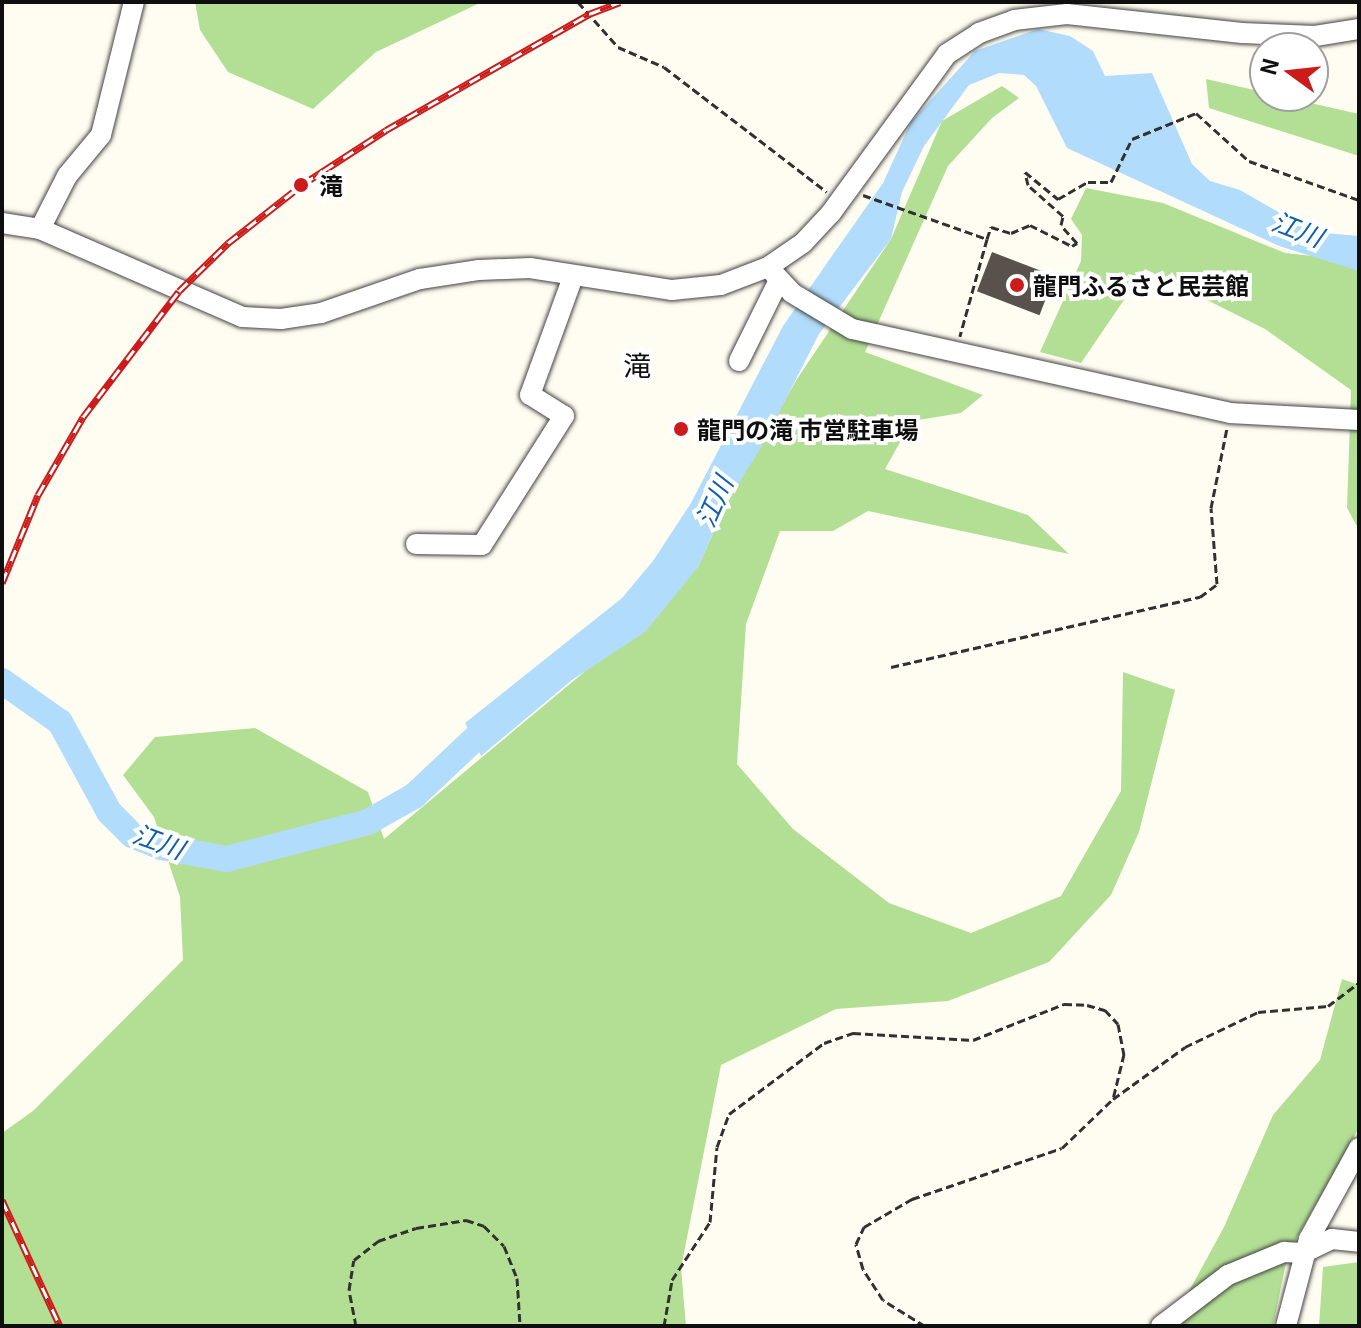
<!DOCTYPE html>
<meta charset="utf-8">
<style>
body{margin:0}
#map{position:relative;width:1361px;height:1328px;overflow:hidden;background:#fffdf1;font-family:Georgia,"Noto Sans JP",serif}
div>[style]{position:absolute}
.forest>*{inset:0;background:#b3df95}
.water>*{inset:0;background:#b2dcfb}
.river>*{height:26px;margin:-13px;padding:0 13px;transform-origin:13px;border-radius:13px;background:#b2dcfb}
.building>*{inset:0;background:#59514b;transform-origin:0 0}
.path>*{height:3px;margin-top:-1.5px;transform-origin:0;background:repeating-linear-gradient(90deg,#313131 0 8px,transparent 0 12px)}
.roads{filter:drop-shadow(0 0 2px #424242) drop-shadow(0 0 2px #424242)}
.minor>*{height:20px;margin:-10px;padding:0 10px;transform-origin:10px;border-radius:10px;background:#fff}
.rail>*{height:7px;margin-top:-3.5px;transform-origin:0;background:repeating-linear-gradient(90deg,#fff 0 12px,#cb1c1b 0 24px);box-sizing:border-box;border-block:2px solid #cb1c1b}
.dots>*{width:22px;height:22px;translate:-50% -50%;box-sizing:border-box;border:4px solid #fff;border-radius:50%}
span{translate:-50% -50%;white-space:nowrap;text-align:center;line-height:1.15;-webkit-text-stroke:8px #fff;paint-order:stroke}
.poi-label{font-size:24px;color:#0f0f0f;font-weight:700}
.left{translate:0 -50%;text-align:left}
.water-label{font-size:26px;color:#0d5fac;font-style:italic}
.quarter-label{font-size:28px;color:#0f0f0f}
.frame{position:absolute;inset:0;border:4px solid #0f0f0f;pointer-events:none}
.north{position:absolute;left:1249px;top:32px;width:80px;height:80px;box-sizing:border-box;background:#fff;border:2px solid #9f9f9f;border-radius:50%;rotate:285deg;font-size:22px;font-weight:700;line-height:32px;text-align:center;color:#0f0f0f}
.north::after{content:'';display:block;margin:auto;width:28px;height:36px;background:#cb1c1b;clip-path:polygon(50% 0,100% 100%,50% 72%,0 100%)}
</style>
<div id="map">
<div class="forest">
<div style="clip-path:polygon(195px 2px,482px 2px,376px 52px,313px 109px,228px 72px,200px 30px)"></div>
<div style="clip-path:polygon(1206px 79px,1359px 114px,1359px 156px,1209px 108px)"></div>
<div style="clip-path:polygon(1002px 86px,1019px 98px,992px 118px,948px 166px,865px 352px,983px 395px,961px 413px,912px 421px,885px 469px,1028px 515px,1069px 554px,868px 511px,833px 531px,780px 531px,746px 624px,737px 764px,793px 829px,889px 903px,971px 933px,1061px 896px,1121px 791px,1123px 672px,1175px 690px,1139px 832px,1111px 895px,1049px 962px,948px 1001px,836px 1009px,721px 1065px,681px 1268px,686px 1326px,2px 1326px,2px 1133px,33px 1111px,183px 960px,180px 897px,154px 817px,123px 775px,155px 737px,255px 728px,368px 792px,384px 839px,589px 668px,698px 567px,727px 502px,797px 379px,891px 239px,942px 121px)"></div>
<div style="clip-path:polygon(1086px 188px,1163px 203px,1285px 253px,1359px 261px,1359px 530px,1347px 508px,1351px 390px,1265px 329px,1145px 269px,1081px 363px,1040px 352px,1081px 261px,1082px 235px,1071px 219px)"></div>
<div style="clip-path:polygon(1342px 979px,1359px 985px,1359px 1128px,1288px 1253px,1273px 1326px,1170px 1326px,1224px 1227px,1273px 1115px,1320px 1060px)"></div>
<div style="clip-path:polygon(1359px 1262px,1359px 1326px,1319px 1326px,1323px 1267px)"></div>
</div>
<div class="water">
<div style="clip-path:polygon(1038px 29px,1070px 36px,1093px 51px,1105px 76px,1152px 73px,1192px 164px,1210px 181px,1240px 190px,1313px 232px,1359px 236px,1359px 271px,1279px 246px,1067px 148px,1036px 86px,1024px 75px,999px 73px,969px 85px,924px 146px,902px 192px,891px 239px,819px 334px,762px 446px,727px 502px,698px 567px,645px 632px,572px 680px,481px 756px,465px 723px,622px 598px,653px 561px,691px 503px,783px 326px,883px 183px,911px 122px,975px 51px)"></div>
</div>
<div class="river">
<div style="left:2px;top:681px;width:71px;rotate:35.3deg"></div>
<div style="left:60px;top:722px;width:102px;rotate:61.4deg"></div>
<div style="left:109px;top:812px;width:33px;rotate:45deg"></div>
<div style="left:132px;top:835px;width:31px;rotate:22deg"></div>
<div style="left:161px;top:847px;width:67px;rotate:10.3deg"></div>
<div style="left:227px;top:859px;width:146px;rotate:-14.7deg"></div>
<div style="left:368px;top:822px;width:53px;rotate:-29.5deg"></div>
<div style="left:414px;top:796px;width:117px;rotate:-43.3deg"></div>
</div>
<div class="building">
<div style="left:992px;top:252px;width:67px;height:42px;rotate:21deg"></div>
</div>
<div class="path">
<div style="left:578px;top:2px;width:60px;rotate:48.4deg"></div>
<div style="left:618px;top:47px;width:50px;rotate:23.5deg"></div>
<div style="left:664px;top:67px;width:205px;rotate:37.5deg"></div>
<div style="left:863px;top:195px;width:132px;rotate:19.5deg"></div>
<div style="left:987px;top:239px;width:101px;rotate:105.6deg"></div>
<div style="left:987px;top:239px;width:13px;rotate:-72deg"></div>
<div style="left:991px;top:227px;width:21px;rotate:17deg"></div>
<div style="left:1011px;top:233px;width:21px;rotate:-23deg"></div>
<div style="left:1030px;top:225px;width:47px;rotate:26.6deg"></div>
<div style="left:1072px;top:246px;width:6px;rotate:-31deg"></div>
<div style="left:1077px;top:243px;width:24px;rotate:-132deg"></div>
<div style="left:1061px;top:225px;width:9px;rotate:-77deg"></div>
<div style="left:1063px;top:216px;width:47px;rotate:-138.5deg"></div>
<div style="left:1028px;top:185px;width:13px;rotate:-103deg"></div>
<div style="left:1025px;top:172px;width:43px;rotate:39.3deg"></div>
<div style="left:1058px;top:199px;width:34px;rotate:-30deg"></div>
<div style="left:1088px;top:182px;width:23px"></div>
<div style="left:1111px;top:182px;width:48px;rotate:-64deg"></div>
<div style="left:1132px;top:139px;width:69px;rotate:-22.1deg"></div>
<div style="left:1196px;top:113px;width:72px;rotate:42.2deg"></div>
<div style="left:1249px;top:161px;width:117px;rotate:19.5deg"></div>
<div style="left:891px;top:667px;width:317px;rotate:-12.8deg"></div>
<div style="left:1200px;top:597px;width:21px;rotate:-37deg"></div>
<div style="left:1217px;top:584px;width:76px;rotate:-94.5deg"></div>
<div style="left:1211px;top:508px;width:82px;rotate:-78.7deg"></div>
<div style="left:356px;top:1326px;width:37px;rotate:-101deg"></div>
<div style="left:349px;top:1290px;width:30px;rotate:-81deg"></div>
<div style="left:354px;top:1260px;width:31px;rotate:-38deg"></div>
<div style="left:378px;top:1241px;width:40px;rotate:-18.9deg"></div>
<div style="left:416px;top:1228px;width:51px;rotate:-9.1deg"></div>
<div style="left:466px;top:1220px;width:19px;rotate:18deg"></div>
<div style="left:484px;top:1226px;width:28px;rotate:45deg"></div>
<div style="left:504px;top:1246px;width:35px;rotate:68deg"></div>
<div style="left:517px;top:1278px;width:48px;rotate:86.4deg"></div>
<div style="left:664px;top:1326px;width:47px;rotate:-80.1deg"></div>
<div style="left:672px;top:1280px;width:69px;rotate:-56.8deg"></div>
<div style="left:710px;top:1222px;width:75px;rotate:-84.7deg"></div>
<div style="left:717px;top:1147px;width:35px;rotate:-70deg"></div>
<div style="left:729px;top:1114px;width:119px;rotate:-36.8deg"></div>
<div style="left:824px;top:1043px;width:31px;rotate:-19deg"></div>
<div style="left:853px;top:1033px;width:120px;rotate:3.3deg"></div>
<div style="left:973px;top:1040px;width:98px;rotate:-21.6deg"></div>
<div style="left:1064px;top:1004px;width:23px;rotate:2deg"></div>
<div style="left:1087px;top:1005px;width:19px;rotate:16deg"></div>
<div style="left:1105px;top:1010px;width:19px;rotate:47deg"></div>
<div style="left:1118px;top:1024px;width:31px;rotate:79deg"></div>
<div style="left:1124px;top:1054px;width:46px;rotate:103.7deg"></div>
<div style="left:925px;top:1326px;width:49px;rotate:-148.2deg"></div>
<div style="left:883px;top:1300px;width:37px;rotate:-123deg"></div>
<div style="left:863px;top:1269px;width:26px;rotate:-106deg"></div>
<div style="left:856px;top:1244px;width:19px;rotate:-65deg"></div>
<div style="left:864px;top:1227px;width:56px;rotate:-30.3deg"></div>
<div style="left:912px;top:1199px;width:158px;rotate:-18.8deg"></div>
<div style="left:1062px;top:1148px;width:71px;rotate:-43.9deg"></div>
<div style="left:1113px;top:1099px;width:89px;rotate:-35.8deg"></div>
<div style="left:1185px;top:1047px;width:81px;rotate:-25.6deg"></div>
<div style="left:1258px;top:1012px;width:70px;rotate:-4.9deg"></div>
<div style="left:1328px;top:1006px;width:39px;rotate:-37deg"></div>
</div>
<div class="roads">
<div class="minor">
<div style="left:2px;top:223px;width:38px;rotate:9deg"></div>
<div style="left:40px;top:229px;width:220px;rotate:23.5deg"></div>
<div style="left:242px;top:317px;width:39px;rotate:3deg"></div>
<div style="left:281px;top:319px;width:40px;rotate:-8.5deg"></div>
<div style="left:321px;top:313px;width:105px;rotate:-19deg"></div>
<div style="left:420px;top:279px;width:60px;rotate:-8.7deg"></div>
<div style="left:479px;top:270px;width:51px;rotate:-2.2deg"></div>
<div style="left:530px;top:268px;width:144px;rotate:8.8deg"></div>
<div style="left:672px;top:290px;width:49px;rotate:-5.8deg"></div>
<div style="left:721px;top:285px;width:50px;rotate:-21deg"></div>
<div style="left:768px;top:267px;width:42px;rotate:-34.4deg"></div>
<div style="left:803px;top:243px;width:41px;rotate:-47deg"></div>
<div style="left:831px;top:213px;width:197px;rotate:-53.9deg"></div>
<div style="left:947px;top:54px;width:38px;rotate:-33deg"></div>
<div style="left:979px;top:33px;width:37px;rotate:-20deg"></div>
<div style="left:1014px;top:20px;width:53px;rotate:-6.5deg"></div>
<div style="left:1067px;top:14px;width:176px;rotate:6.2deg"></div>
<div style="left:1242px;top:33px;width:73px;rotate:2.4deg"></div>
<div style="left:1315px;top:36px;width:45px;rotate:-9deg"></div>
<div style="left:40px;top:229px;width:59px;rotate:-63deg"></div>
<div style="left:67px;top:176px;width:53px;rotate:-50.3deg"></div>
<div style="left:101px;top:135px;width:137px;rotate:-76.1deg"></div>
<div style="left:768px;top:267px;width:35px;rotate:47deg"></div>
<div style="left:792px;top:293px;width:70px;rotate:31deg"></div>
<div style="left:852px;top:329px;width:387px;rotate:12.5deg"></div>
<div style="left:1230px;top:413px;width:129px;rotate:3.1deg"></div>
<div style="left:739px;top:361px;width:90px;rotate:-63.7deg"></div>
<div style="left:416px;top:544px;width:66px;rotate:0.9deg"></div>
<div style="left:482px;top:545px;width:153px;rotate:-57.6deg"></div>
<div style="left:564px;top:416px;width:40px;rotate:-148deg"></div>
<div style="left:530px;top:395px;width:126px;rotate:-70deg"></div>
<div style="left:1161px;top:1326px;width:84px;rotate:-37.3deg"></div>
<div style="left:1228px;top:1275px;width:61px;rotate:-22.3deg"></div>
<div style="left:1284px;top:1252px;width:19px;rotate:3deg"></div>
<div style="left:1303px;top:1253px;width:32px;rotate:-26deg"></div>
<div style="left:1332px;top:1239px;width:27px;rotate:6deg"></div>
<div style="left:1286px;top:1326px;width:90px;rotate:-75.2deg"></div>
<div style="left:1309px;top:1239px;width:104px;rotate:-61.2deg"></div>
</div>
</div>
<div class="rail">
<div style="left:2px;top:583px;width:95px;rotate:-67.8deg"></div>
<div style="left:38px;top:495px;width:90px;rotate:-60deg"></div>
<div style="left:83px;top:417px;width:158px;rotate:-52.7deg"></div>
<div style="left:179px;top:291px;width:69px;rotate:-44.4deg"></div>
<div style="left:228px;top:243px;width:95px;rotate:-38.2deg"></div>
<div style="left:303px;top:184px;width:99px;rotate:-33deg"></div>
<div style="left:386px;top:130px;width:234px;rotate:-29.7deg"></div>
<div style="left:589px;top:14px;width:33px;rotate:-21deg"></div>
<div style="left:2px;top:1200px;width:139px;rotate:65.3deg"></div>
</div>
<div class="dots">
<div style="left:301px;top:185px;background:#cb1c1b"></div>
<div style="left:1017px;top:285px;background:#cb1c1b"></div>
<div style="left:681px;top:429px;background:#cb1c1b"></div>
</div>
<div class="poi-label">
<span class="left" style="left:319px;top:185px">滝</span>
<span class="left" style="left:1033px;top:285px">龍門ふるさと民芸館</span>
<span class="left" style="left:697px;top:429px">龍門の滝 市営駐車場</span>
</div>
<div class="water-label">
<span style="left:1298px;top:228px;rotate:21deg">江川</span>
<span style="left:713px;top:501px;rotate:-66deg">江川</span>
<span style="left:159px;top:840px;rotate:20deg">江川</span>
</div>
<div class="quarter-label">
<span style="left:637px;top:364px">滝</span>
</div>
<div class="frame"></div>
<div class="north">N</div>
</div>
